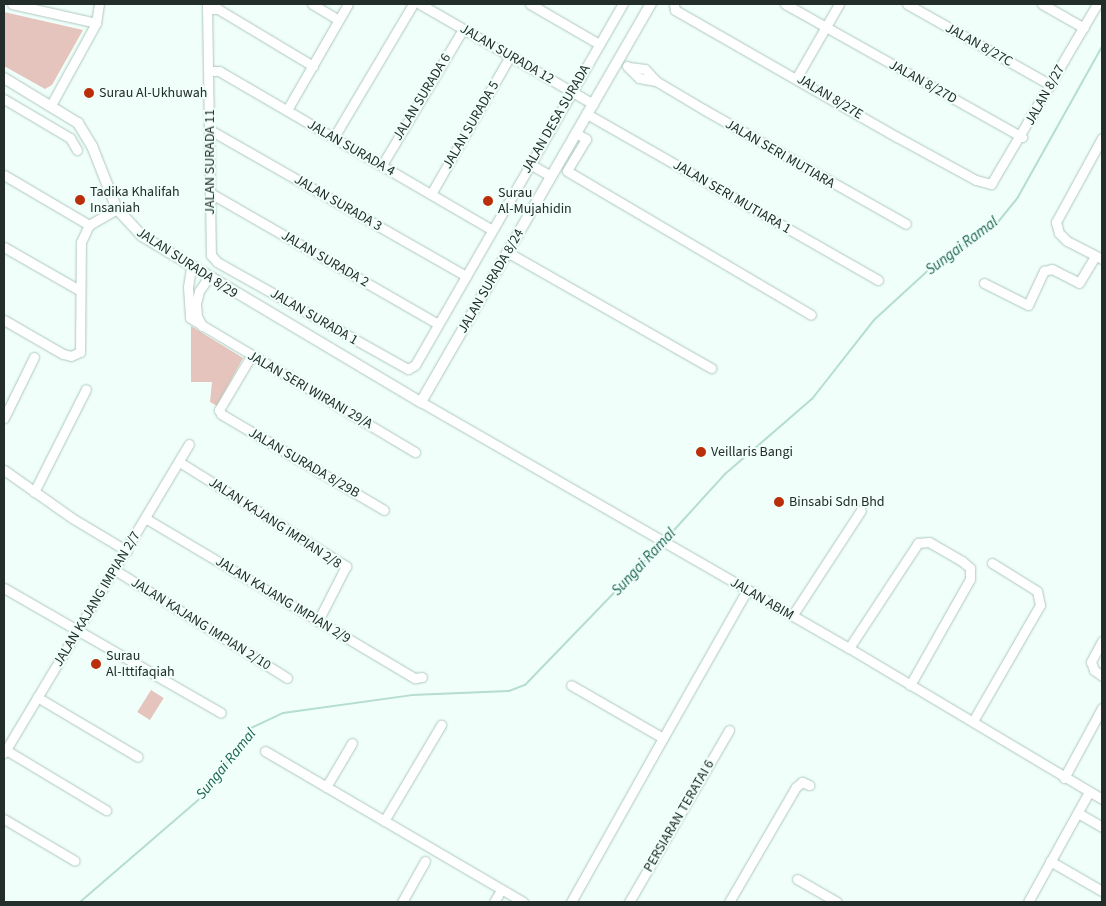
<!DOCTYPE html>
<style>
body{margin:0}
#map{position:relative;width:1106px;height:906px;overflow:hidden;background:#f0fffa;font-family:"Source Sans 3",sans-serif}
div>[style]{position:absolute}
.green>*{inset:0;background:#e4c4bc;transform-origin:0 0}
.stream>*{height:2px;margin:-1px;padding:0 1px;transform-origin:1px;border-radius:1px;background:#b5ddd0}
.roads{filter:drop-shadow(0 0 1px #afc7bf) drop-shadow(0 0 1px #afc7bf)}
.minor>*{height:9px;margin:-4.5px;padding:0 4.5px;transform-origin:4.5px;border-radius:4.5px;background:#fff}
.tertiary>*{height:10px;margin:-5px;padding:0 5px;transform-origin:5px;border-radius:5px;background:#fff}
.dots>*{width:14px;height:14px;translate:-50% -50%;box-sizing:border-box;border:2px solid #f0fffa;border-radius:50%}
span{translate:-50% -50%;white-space:nowrap;text-align:center;line-height:1.15;-webkit-text-stroke:4px #f0fffa;paint-order:stroke}
.street-label{font-size:14px;color:#232d29}
.poi-label{font-size:14px;color:#232d29}
.left{translate:0 -50%;text-align:left}
.water-label{font-size:15px;color:#1a6351;font-style:italic}
.frame{position:absolute;inset:0;border:5px solid #232d29;pointer-events:none}
</style>
<div id="map">
<div class="green">
<div style="clip-path:polygon(4px 12px,83px 30px,52px 85px,45px 89px,4px 66px)"></div>
<div style="clip-path:polygon(191px 326px,243px 358px,217px 406px,210px 402px,212px 382px,191px 382px)"></div>
<div style="left:151px;top:690px;width:15px;height:26px;rotate:32deg"></div>
</div>
<div class="stream">
<div style="left:665px;top:540px;width:89px;rotate:-47.7deg"></div>
<div style="left:725px;top:474px;width:115px;rotate:-40.8deg"></div>
<div style="left:812px;top:399px;width:100px;rotate:-51.9deg"></div>
<div style="left:874px;top:320px;width:84px;rotate:-42.6deg"></div>
<div style="left:936px;top:263px;width:74px;rotate:-33.5deg"></div>
<div style="left:998px;top:222px;width:32px;rotate:-51deg"></div>
<div style="left:1018px;top:197px;width:172px;rotate:-60.8deg"></div>
<div style="left:80px;top:902px;width:165px;rotate:-40.8deg"></div>
<div style="left:205px;top:794px;width:80px;rotate:-55.1deg"></div>
<div style="left:251px;top:728px;width:35px;rotate:-25deg"></div>
<div style="left:283px;top:713px;width:130px;rotate:-7.9deg"></div>
<div style="left:412px;top:695px;width:97px;rotate:-2.4deg"></div>
<div style="left:509px;top:691px;width:17px;rotate:-21deg"></div>
<div style="left:525px;top:685px;width:197px;rotate:-46deg"></div>
</div>
<div class="roads">
<div class="minor">
<div style="left:12px;top:4px;width:86px;rotate:12.7deg"></div>
<div style="left:207px;top:4px;width:251px;rotate:89.1deg"></div>
<div style="left:211px;top:255px;width:9px;rotate:49deg"></div>
<div style="left:217px;top:262px;width:219px;rotate:29.3deg"></div>
<div style="left:408px;top:369px;width:8px;rotate:-30deg"></div>
<div style="left:415px;top:365px;width:417px;rotate:-60.1deg"></div>
<div style="left:312px;top:4px;width:31px;rotate:31deg"></div>
<div style="left:420px;top:4px;width:200px;rotate:30deg"></div>
<div style="left:530px;top:4px;width:80px;rotate:30.1deg"></div>
<div style="left:674px;top:4px;width:6px;rotate:81deg"></div>
<div style="left:675px;top:10px;width:256px;rotate:29.8deg"></div>
<div style="left:897px;top:137px;width:90px;rotate:28.6deg"></div>
<div style="left:976px;top:180px;width:16px;rotate:15deg"></div>
<div style="left:991px;top:184px;width:209px;rotate:-59.5deg"></div>
<div style="left:785px;top:4px;width:272px;rotate:29.3deg"></div>
<div style="left:907px;top:4px;width:165px;rotate:29.4deg"></div>
<div style="left:1042px;top:4px;width:48px;rotate:29.7deg"></div>
<div style="left:207px;top:9px;width:11px"></div>
<div style="left:218px;top:9px;width:111px;rotate:31deg"></div>
<div style="left:627px;top:66px;width:17px;rotate:45deg"></div>
<div style="left:639px;top:78px;width:17px;rotate:10deg"></div>
<div style="left:629px;top:67px;width:16px;rotate:7deg"></div>
<div style="left:645px;top:69px;width:16px;rotate:47deg"></div>
<div style="left:656px;top:81px;width:55px;rotate:30.8deg"></div>
<div style="left:703px;top:109px;width:233px;rotate:29.5deg"></div>
<div style="left:209px;top:71px;width:10px"></div>
<div style="left:219px;top:71px;width:316px;rotate:30.2deg"></div>
<div style="left:797px;top:77px;width:84px;rotate:-60.1deg"></div>
<div style="left:4px;top:99px;width:77px;rotate:30.6deg"></div>
<div style="left:70px;top:138px;width:14px;rotate:60deg"></div>
<div style="left:51px;top:105px;width:94px;rotate:-61.2deg"></div>
<div style="left:96px;top:23px;width:19px;rotate:-81deg"></div>
<div style="left:287px;top:110px;width:122px;rotate:-60.1deg"></div>
<div style="left:587px;top:114px;width:335px;rotate:29.7deg"></div>
<div style="left:210px;top:130px;width:295px;rotate:29.7deg"></div>
<div style="left:576px;top:133px;width:12px;rotate:31deg"></div>
<div style="left:586px;top:139px;width:37px;rotate:121deg"></div>
<div style="left:567px;top:171px;width:283px;rotate:30.5deg"></div>
<div style="left:334px;top:137px;width:155px;rotate:-59.3deg"></div>
<div style="left:1102px;top:138px;width:96px;rotate:118.7deg"></div>
<div style="left:1056px;top:222px;width:11px;rotate:75deg"></div>
<div style="left:1059px;top:233px;width:11px;rotate:45deg"></div>
<div style="left:1067px;top:241px;width:39px;rotate:27deg"></div>
<div style="left:530px;top:164px;width:24px;rotate:30deg"></div>
<div style="left:382px;top:165px;width:158px;rotate:-59.2deg"></div>
<div style="left:4px;top:175px;width:99px;rotate:30.5deg"></div>
<div style="left:212px;top:194px;width:261px;rotate:29.9deg"></div>
<div style="left:431px;top:194px;width:159px;rotate:-60.2deg"></div>
<div style="left:89px;top:225px;width:32px;rotate:-30deg"></div>
<div style="left:4px;top:247px;width:86px;rotate:29.8deg"></div>
<div style="left:507px;top:252px;width:235px;rotate:29.6deg"></div>
<div style="left:191px;top:268px;width:19px;rotate:99deg"></div>
<div style="left:188px;top:287px;width:31px;rotate:86deg"></div>
<div style="left:190px;top:318px;width:262px;rotate:30.8deg"></div>
<div style="left:984px;top:283px;width:49px;rotate:26.6deg"></div>
<div style="left:1028px;top:305px;width:38px;rotate:-65deg"></div>
<div style="left:1044px;top:271px;width:8px;rotate:-14deg"></div>
<div style="left:1052px;top:269px;width:30px;rotate:27deg"></div>
<div style="left:1079px;top:283px;width:31px;rotate:-59deg"></div>
<div style="left:4px;top:320px;width:68px;rotate:30deg"></div>
<div style="left:63px;top:354px;width:8px;rotate:14deg"></div>
<div style="left:71px;top:356px;width:10px;rotate:-24deg"></div>
<div style="left:80px;top:352px;width:110px;rotate:-89.5deg"></div>
<div style="left:81px;top:242px;width:19px;rotate:-65deg"></div>
<div style="left:202px;top:326px;width:11px;rotate:-117deg"></div>
<div style="left:197px;top:316px;width:12px;rotate:-95deg"></div>
<div style="left:196px;top:304px;width:13px;rotate:-77deg"></div>
<div style="left:199px;top:291px;width:16px;rotate:-55deg"></div>
<div style="left:251px;top:356px;width:63px;rotate:120.7deg"></div>
<div style="left:219px;top:410px;width:4px;rotate:63deg"></div>
<div style="left:221px;top:414px;width:189px;rotate:30.5deg"></div>
<div style="left:421px;top:402px;width:494px;rotate:29.9deg"></div>
<div style="left:849px;top:648px;width:295px;rotate:30.8deg"></div>
<div style="left:4px;top:418px;width:68px;rotate:-63.8deg"></div>
<div style="left:181px;top:463px;width:195px;rotate:32deg"></div>
<div style="left:346px;top:566px;width:62px;rotate:117deg"></div>
<div style="left:4px;top:470px;width:83px;rotate:35.2deg"></div>
<div style="left:72px;top:518px;width:64px;rotate:31deg"></div>
<div style="left:34px;top:492px;width:115px;rotate:-63.2deg"></div>
<div style="left:145px;top:518px;width:314px;rotate:30.7deg"></div>
<div style="left:415px;top:678px;width:7px;rotate:-8deg"></div>
<div style="left:115px;top:570px;width:203px;rotate:32.1deg"></div>
<div style="left:4px;top:588px;width:250px;rotate:29.9deg"></div>
<div style="left:792px;top:616px;width:126px;rotate:-56.9deg"></div>
<div style="left:1102px;top:641px;width:24px;rotate:118deg"></div>
<div style="left:1091px;top:662px;width:9px;rotate:69deg"></div>
<div style="left:1094px;top:670px;width:10px;rotate:37deg"></div>
<div style="left:849px;top:648px;width:126px;rotate:-56.7deg"></div>
<div style="left:918px;top:543px;width:11px;rotate:-5deg"></div>
<div style="left:929px;top:542px;width:38px;rotate:30deg"></div>
<div style="left:962px;top:561px;width:11px;rotate:41deg"></div>
<div style="left:970px;top:568px;width:11px;rotate:90deg"></div>
<div style="left:970px;top:579px;width:122px;rotate:119.5deg"></div>
<div style="left:37px;top:697px;width:117px;rotate:30.7deg"></div>
<div style="left:973px;top:721px;width:134px;rotate:-60deg"></div>
<div style="left:1040px;top:605px;width:14px;rotate:-102deg"></div>
<div style="left:1037px;top:591px;width:53px;rotate:-148.1deg"></div>
<div style="left:663px;top:738px;width:170px;rotate:-60.4deg"></div>
<div style="left:6px;top:750px;width:117px;rotate:31deg"></div>
<div style="left:265px;top:751px;width:299px;rotate:30.3deg"></div>
<div style="left:4px;top:753px;width:360px;rotate:-59.1deg"></div>
<div style="left:1064px;top:778px;width:80px;rotate:-61.5deg"></div>
<div style="left:326px;top:787px;width:51px;rotate:-59.4deg"></div>
<div style="left:1078px;top:813px;width:28px;rotate:30deg"></div>
<div style="left:4px;top:819px;width:82px;rotate:30.6deg"></div>
<div style="left:384px;top:821px;width:112px;rotate:-59.3deg"></div>
<div style="left:1050px;top:861px;width:60px;rotate:30deg"></div>
<div style="left:797px;top:879px;width:46px;rotate:29.9deg"></div>
<div style="left:402px;top:902px;width:47px;rotate:-60.7deg"></div>
<div style="left:494px;top:902px;width:14px;rotate:-60deg"></div>
<div style="left:571px;top:902px;width:188px;rotate:-60.7deg"></div>
<div style="left:663px;top:738px;width:106px;rotate:-150.1deg"></div>
<div style="left:629px;top:902px;width:199px;rotate:-59.8deg"></div>
<div style="left:729px;top:902px;width:133px;rotate:-59.8deg"></div>
<div style="left:796px;top:787px;width:8px;rotate:-40deg"></div>
<div style="left:802px;top:782px;width:8px;rotate:23deg"></div>
<div style="left:1028px;top:902px;width:126px;rotate:-61deg"></div>
</div>
<div class="tertiary">
<div style="left:4px;top:78px;width:87px;rotate:31.3deg"></div>
<div style="left:78px;top:123px;width:27px;rotate:59deg"></div>
<div style="left:92px;top:146px;width:68px;rotate:68.4deg"></div>
<div style="left:117px;top:209px;width:37px;rotate:47deg"></div>
<div style="left:142px;top:236px;width:325px;rotate:30.8deg"></div>
<div style="left:421px;top:402px;width:460px;rotate:-60deg"></div>
</div>
</div>
<div class="dots">
<div style="left:89px;top:93px;background:#ba2f0a"></div>
<div style="left:80px;top:200px;background:#ba2f0a"></div>
<div style="left:488px;top:201px;background:#ba2f0a"></div>
<div style="left:701px;top:452px;background:#ba2f0a"></div>
<div style="left:779px;top:502px;background:#ba2f0a"></div>
<div style="left:96px;top:664px;background:#ba2f0a"></div>
</div>
<div class="street-label">
<span style="left:979px;top:45px;rotate:29deg">JALAN 8/27C</span>
<span style="left:507px;top:54px;rotate:30deg">JALAN SURADA 12</span>
<span style="left:923px;top:82px;rotate:29deg">JALAN 8/27D</span>
<span style="left:1045px;top:95px;rotate:-61deg">JALAN 8/27</span>
<span style="left:422px;top:97px;rotate:-59deg">JALAN SURADA 6</span>
<span style="left:830px;top:97px;rotate:31deg">JALAN 8/27E</span>
<span style="left:556px;top:119px;rotate:-60deg">JALAN DESA SURADA</span>
<span style="left:471px;top:125px;rotate:-60deg">JALAN SURADA 5</span>
<span style="left:351px;top:148px;rotate:30deg">JALAN SURADA 4</span>
<span style="left:780px;top:154px;rotate:30deg">JALAN SERI MUTIARA</span>
<span style="left:210px;top:162px;rotate:-90deg">JALAN SURADA 11</span>
<span style="left:732px;top:197px;rotate:30deg">JALAN SERI MUTIARA 1</span>
<span style="left:338px;top:203px;rotate:30deg">JALAN SURADA 3</span>
<span style="left:325px;top:259px;rotate:30deg">JALAN SURADA 2</span>
<span style="left:187px;top:263px;rotate:33deg">JALAN SURADA 8/29</span>
<span style="left:491px;top:281px;rotate:-60deg">JALAN SURADA 8/24</span>
<span style="left:314px;top:317px;rotate:30deg">JALAN SURADA 1</span>
<span style="left:310px;top:390px;rotate:30deg">JALAN SERI WIRANI 29/A</span>
<span style="left:304px;top:463px;rotate:30deg">JALAN SURADA 8/29B</span>
<span style="left:275px;top:523px;rotate:33deg">JALAN KAJANG IMPIAN 2/8</span>
<span style="left:97px;top:599px;rotate:-59deg">JALAN KAJANG IMPIAN 2/7</span>
<span style="left:762px;top:599px;rotate:30deg">JALAN ABIM</span>
<span style="left:283px;top:600px;rotate:31deg">JALAN KAJANG IMPIAN 2/9</span>
<span style="left:201px;top:624px;rotate:32deg">JALAN KAJANG IMPIAN 2/10</span>
<span style="left:679px;top:816px;rotate:-60deg">PERSIARAN TERATAI 6</span>
</div>
<div class="poi-label">
<span class="left" style="left:99px;top:93px">Surau Al-Ukhuwah</span>
<span class="left" style="left:90px;top:200px">Tadika Khalifah<br>Insaniah</span>
<span class="left" style="left:498px;top:201px">Surau<br>Al-Mujahidin</span>
<span class="left" style="left:711px;top:452px">Veillaris Bangi</span>
<span class="left" style="left:789px;top:502px">Binsabi Sdn Bhd</span>
<span class="left" style="left:106px;top:664px">Surau<br>Al-Ittifaqiah</span>
</div>
<div class="water-label">
<span style="left:962px;top:246px;rotate:-37deg">Sungai Ramal</span>
<span style="left:644px;top:562px;rotate:-47deg">Sungai Ramal</span>
<span style="left:226px;top:764px;rotate:-51deg">Sungai Ramal</span>
</div>
<div class="frame"></div>
</div>
